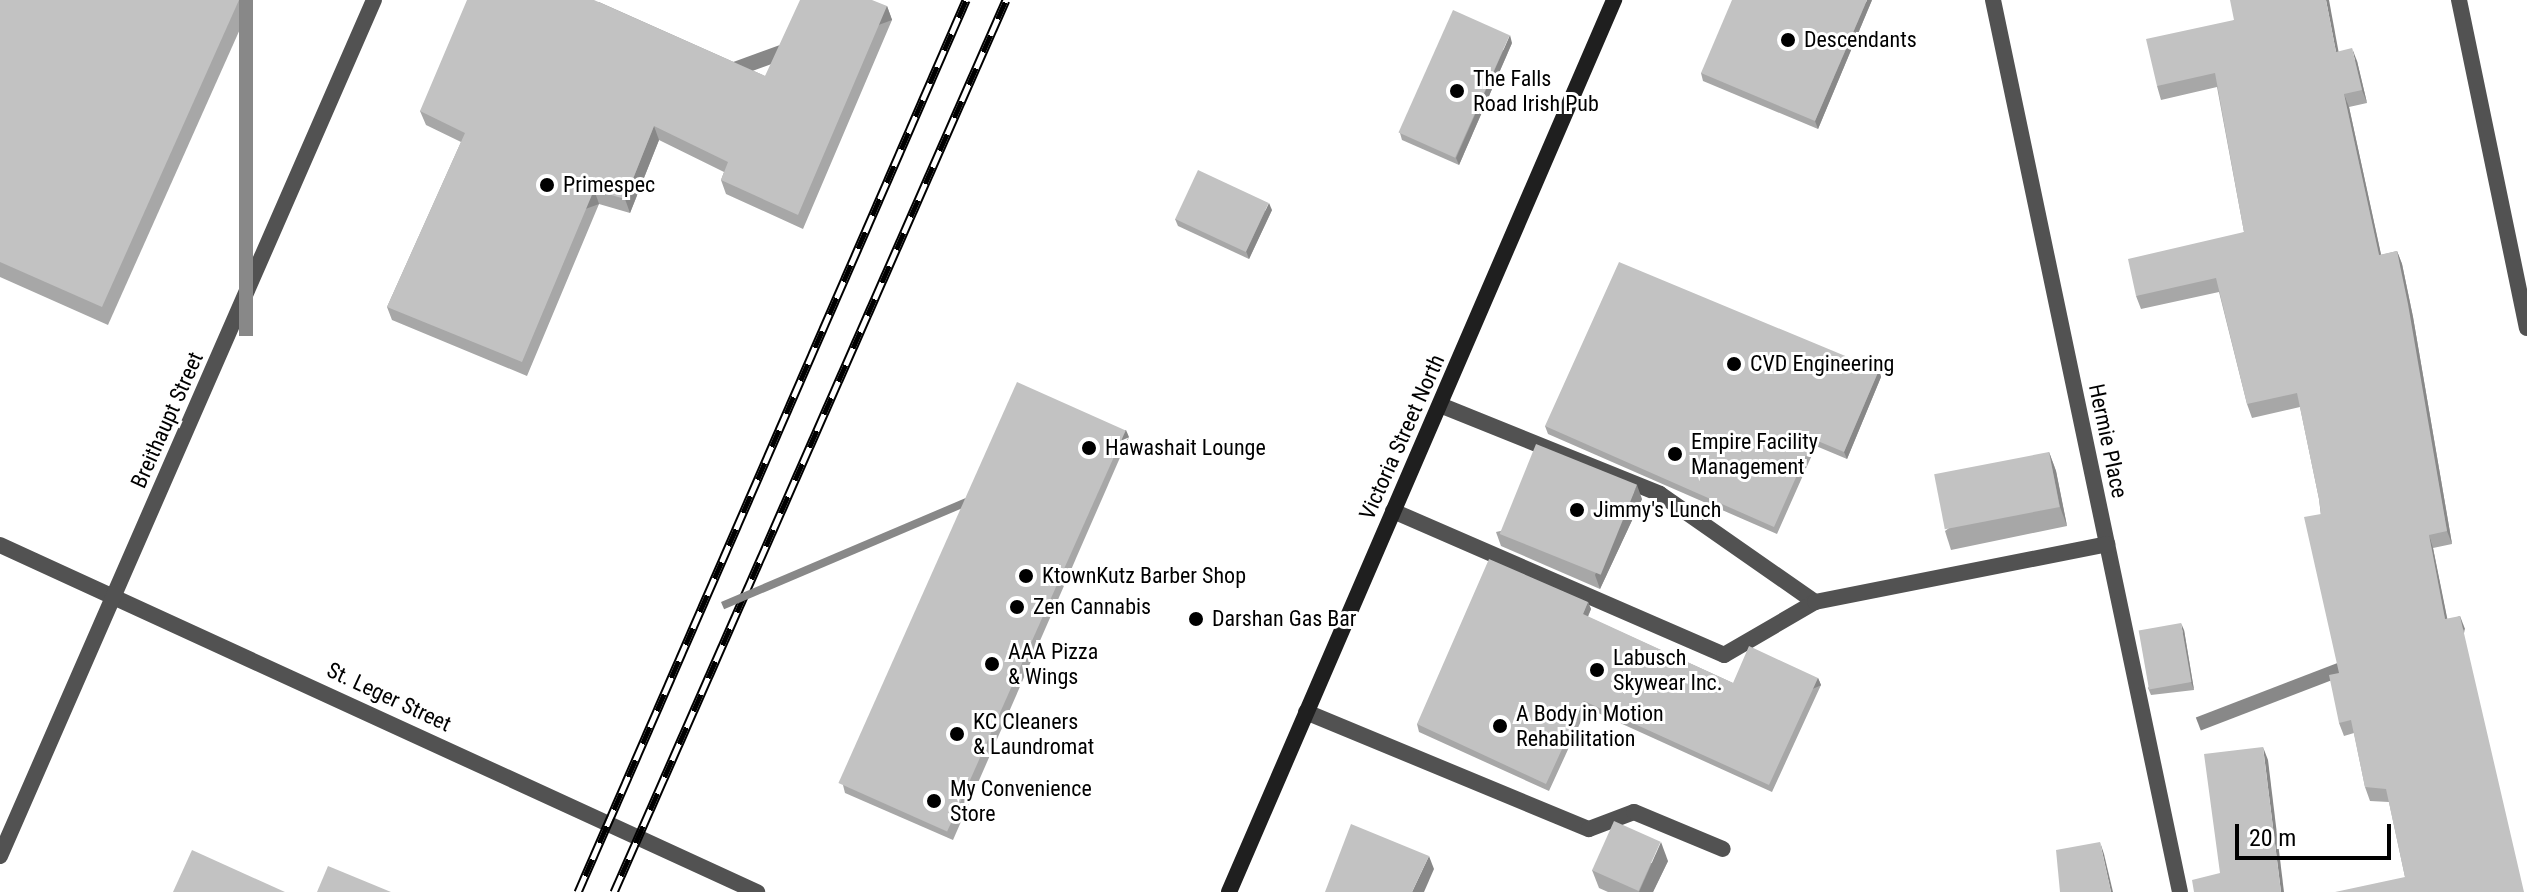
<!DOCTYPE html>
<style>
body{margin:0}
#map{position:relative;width:2527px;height:892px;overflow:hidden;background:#fff;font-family:"Roboto Condensed",sans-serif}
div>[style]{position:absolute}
.service>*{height:16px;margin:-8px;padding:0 8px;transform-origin:8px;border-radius:8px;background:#525252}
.minor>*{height:16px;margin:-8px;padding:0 8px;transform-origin:8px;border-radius:8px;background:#525252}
.tertiary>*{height:16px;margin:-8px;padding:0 8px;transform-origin:8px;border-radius:8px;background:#525252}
.secondary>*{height:16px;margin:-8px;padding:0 8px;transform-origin:8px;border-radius:8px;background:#1f1f1f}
.rail>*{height:9px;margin-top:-4.5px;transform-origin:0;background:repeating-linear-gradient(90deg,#fff 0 18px,#000 0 36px);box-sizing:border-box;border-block:2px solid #000}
.wall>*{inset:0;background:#a7a7a7}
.shaded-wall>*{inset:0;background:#888;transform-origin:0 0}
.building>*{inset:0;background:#c2c2c2;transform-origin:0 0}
.dots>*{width:22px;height:22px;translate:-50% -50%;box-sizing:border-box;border:4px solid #fff;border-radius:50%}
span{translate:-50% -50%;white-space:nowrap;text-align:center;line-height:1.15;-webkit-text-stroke:6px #fff;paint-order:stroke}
.poi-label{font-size:22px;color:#000}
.left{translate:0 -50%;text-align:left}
.street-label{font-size:22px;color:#000}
.scale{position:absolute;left:2235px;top:824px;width:156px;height:36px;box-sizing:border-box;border:4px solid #000;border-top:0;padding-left:10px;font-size:24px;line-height:28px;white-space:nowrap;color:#000;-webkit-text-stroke:6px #fff;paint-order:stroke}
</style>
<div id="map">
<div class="service">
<div style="left:1993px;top:0;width:911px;rotate:78.16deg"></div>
<div style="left:1440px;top:405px;width:237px;rotate:22deg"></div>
<div style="left:1660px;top:494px;width:189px;rotate:34.9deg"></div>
<div style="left:1393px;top:511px;width:361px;rotate:23.5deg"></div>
<div style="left:1724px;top:655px;width:105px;rotate:-30.2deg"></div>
<div style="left:1815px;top:602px;width:298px;rotate:-11.2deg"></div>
<div style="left:1306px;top:712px;width:306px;rotate:22.5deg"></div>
<div style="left:1589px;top:829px;width:48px;rotate:-20.7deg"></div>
<div style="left:1634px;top:812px;width:96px;rotate:22.6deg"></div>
</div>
<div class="minor">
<div style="left:0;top:545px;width:833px;rotate:24.63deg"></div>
<div style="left:0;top:856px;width:934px;rotate:-66.4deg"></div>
</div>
<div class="tertiary">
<div style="left:2459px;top:0;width:335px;rotate:78.3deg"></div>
</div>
<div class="secondary">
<div style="left:1229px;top:892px;width:972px;rotate:-66.65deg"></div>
</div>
<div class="rail">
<div style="left:578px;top:892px;width:973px;rotate:-66.49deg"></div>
<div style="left:614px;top:892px;width:974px;rotate:-66.28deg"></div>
</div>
<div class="wall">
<div style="clip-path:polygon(0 0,253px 0,108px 325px,0 277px)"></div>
<div style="clip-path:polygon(1872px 0,1818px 129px,1703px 81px,1701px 73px)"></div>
<div style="clip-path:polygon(599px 2px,765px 76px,887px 6px,892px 20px,803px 229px,726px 194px,721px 180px,724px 172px,659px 140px,630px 213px,599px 204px,527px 376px,392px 320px,387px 307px,461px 142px,426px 125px,420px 111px)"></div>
<div style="clip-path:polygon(2234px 20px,2339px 52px,2357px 61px,2367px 103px,2349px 107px,2381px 255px,2397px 251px,2402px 264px,2413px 317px,2452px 544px,2433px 548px,2447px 619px,2465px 629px,2405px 877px,2389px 802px,2370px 801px,2365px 787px,2354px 733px,2344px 736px,2339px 723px,2339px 673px,2319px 499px,2300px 407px,2252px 418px,2247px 404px,2219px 292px,2141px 309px,2136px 296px,2244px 232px,2217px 87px,2161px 100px,2157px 86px)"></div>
<div style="clip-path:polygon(1512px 43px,1459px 165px,1402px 140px,1400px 133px)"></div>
<div style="clip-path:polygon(1272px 210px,1249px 259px,1178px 226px,1175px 219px)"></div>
<div style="clip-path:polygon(1879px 370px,1881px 377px,1847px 459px,1816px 446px,1777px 534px,1548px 434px,1545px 426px)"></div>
<div style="clip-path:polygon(1129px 437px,953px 840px,845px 793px,843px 785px)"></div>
<div style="clip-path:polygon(2049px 452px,2056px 471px,2067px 526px,1951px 550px,1945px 531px)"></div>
<div style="clip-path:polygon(1642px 499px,1600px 589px,1501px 546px,1496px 532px)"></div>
<div style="clip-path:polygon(1588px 602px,1591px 609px,1588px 617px,1733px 683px,1818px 678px,1821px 685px,1772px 792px,1587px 708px,1549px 791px,1419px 732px,1417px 724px)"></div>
<div style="clip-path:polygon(2184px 630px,2194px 690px,2151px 695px,2148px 688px)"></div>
<div style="clip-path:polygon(1668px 861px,1653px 892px,1608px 892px,1599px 888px,1592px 870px)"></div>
</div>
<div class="shaded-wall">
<div style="left:239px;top:0;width:14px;height:336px"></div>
<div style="clip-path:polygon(1867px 0,1872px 0,1818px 129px,1815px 121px)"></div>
<div style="clip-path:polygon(2326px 0,2329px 0,2341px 65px,2336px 52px)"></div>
<div style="left:887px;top:6px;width:15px;height:227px;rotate:70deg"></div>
<div style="clip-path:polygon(1510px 35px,1512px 43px,1459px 165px,1456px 158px)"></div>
<div style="clip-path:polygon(2352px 48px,2357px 61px,2367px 103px,2362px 90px)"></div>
<div style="clip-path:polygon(2344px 94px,2349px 107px,2384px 268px,2379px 255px)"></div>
<div style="clip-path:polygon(654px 126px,659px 140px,630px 213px,625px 199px)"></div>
<div style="left:594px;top:190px;width:15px;height:186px;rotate:70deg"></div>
<div style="clip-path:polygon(1269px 203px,1272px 210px,1249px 259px,1246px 251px)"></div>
<div style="clip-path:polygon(2397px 251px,2402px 264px,2413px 317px,2452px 544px,2447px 531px)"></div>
<div style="clip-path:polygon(1879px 370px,1881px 377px,1847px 459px,1844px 452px)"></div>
<div style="left:1126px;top:430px;width:8px;height:440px;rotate:67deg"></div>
<div style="left:1813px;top:439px;width:8px;height:96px;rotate:67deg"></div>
<div style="clip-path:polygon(2049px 452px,2056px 471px,2067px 526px,2060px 507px)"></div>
<div style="clip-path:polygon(1637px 485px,1642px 499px,1600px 589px,1595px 575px)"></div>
<div style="clip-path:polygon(2429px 535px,2433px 548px,2450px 632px,2445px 619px)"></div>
<div style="clip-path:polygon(1588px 602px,1591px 609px,1585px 622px,1583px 614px)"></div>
<div style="left:2460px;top:616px;width:14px;height:283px;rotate:69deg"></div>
<div style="clip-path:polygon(2181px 623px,2184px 630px,2194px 690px,2191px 682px)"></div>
<div style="left:1818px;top:678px;width:8px;height:118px;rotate:67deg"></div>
<div style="left:1584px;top:701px;width:8px;height:91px;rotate:67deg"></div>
<div style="clip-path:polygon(2263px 747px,2268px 760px,2284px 892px,2281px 892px)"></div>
<div style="clip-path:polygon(1661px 842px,1668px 861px,1653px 892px,1639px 892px)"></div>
<div style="clip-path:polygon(2100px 842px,2104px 854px,2113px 892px,2111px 892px)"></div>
<div style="clip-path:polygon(1429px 856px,1434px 869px,1424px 892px,1412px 892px)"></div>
</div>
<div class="building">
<div style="clip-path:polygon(0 0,239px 0,102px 307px,0 262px)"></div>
<div style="clip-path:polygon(467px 0,594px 0,765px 76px,800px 0,872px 0,887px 6px,798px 215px,721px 180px,728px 162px,654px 126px,625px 199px,594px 190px,522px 362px,387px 307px,465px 133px,420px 111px)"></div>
<div style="clip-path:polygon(1732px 0,1867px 0,1815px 121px,1701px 73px)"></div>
<div style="clip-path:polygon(2230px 0,2326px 0,2336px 52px,2352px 48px,2362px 90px,2344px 94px,2379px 255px,2397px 251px,2408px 304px,2447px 531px,2429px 535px,2445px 619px,2460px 616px,2524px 892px,2335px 892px,2405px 877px,2386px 789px,2365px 787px,2351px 720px,2339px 723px,2329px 675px,2339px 673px,2304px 517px,2321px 514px,2319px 499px,2297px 393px,2247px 404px,2216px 278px,2136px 296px,2128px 259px,2244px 232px,2215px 73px,2157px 86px,2146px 39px,2234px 20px)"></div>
<div style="left:1453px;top:10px;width:62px;height:134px;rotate:24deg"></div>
<div style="left:1198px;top:170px;width:78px;height:54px;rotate:25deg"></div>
<div style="clip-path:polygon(1619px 262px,1879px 370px,1844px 452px,1813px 439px,1774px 527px,1545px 426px)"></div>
<div style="left:1017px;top:382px;width:119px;height:439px;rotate:24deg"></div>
<div style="left:1536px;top:444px;width:109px;height:97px;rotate:22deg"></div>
<div style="left:2049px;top:452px;width:56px;height:117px;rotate:79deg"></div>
<div style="clip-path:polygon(1489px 559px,1588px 602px,1583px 614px,1733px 683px,1749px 646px,1818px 678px,1769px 785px,1584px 701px,1546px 784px,1417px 724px)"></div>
<div style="left:2181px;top:623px;width:60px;height:43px;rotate:80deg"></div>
<div style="clip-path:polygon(2263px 747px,2281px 892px,2194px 892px,2192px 880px,2220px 873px,2204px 754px)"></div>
<div style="left:1614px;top:821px;width:51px;height:54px;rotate:24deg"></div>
<div style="clip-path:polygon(1351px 824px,1429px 856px,1412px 892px,1325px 892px)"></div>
<div style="clip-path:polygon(2100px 842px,2111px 892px,2060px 892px,2056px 850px)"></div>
<div style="clip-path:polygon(192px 850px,285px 892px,173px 892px)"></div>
<div style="clip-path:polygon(328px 866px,391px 892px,317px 892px)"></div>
</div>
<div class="dots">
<div style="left:1788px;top:40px;background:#000"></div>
<div style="left:1457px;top:91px;background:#000"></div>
<div style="left:547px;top:185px;background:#000"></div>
<div style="left:1734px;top:364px;background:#000"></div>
<div style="left:1089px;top:448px;background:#000"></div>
<div style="left:1675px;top:454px;background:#000"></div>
<div style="left:1577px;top:510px;background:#000"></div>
<div style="left:1026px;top:576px;background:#000"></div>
<div style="left:1017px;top:607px;background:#000"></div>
<div style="left:1196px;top:619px;background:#000"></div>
<div style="left:992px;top:664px;background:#000"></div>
<div style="left:1597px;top:670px;background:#000"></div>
<div style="left:1500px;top:726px;background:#000"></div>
<div style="left:957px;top:734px;background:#000"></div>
<div style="left:934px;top:801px;background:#000"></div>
</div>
<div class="poi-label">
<span class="left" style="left:1804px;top:40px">Descendants</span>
<span class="left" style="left:1473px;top:91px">The Falls<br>Road Irish Pub</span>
<span class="left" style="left:563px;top:185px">Primespec</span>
<span class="left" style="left:1750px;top:364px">CVD Engineering</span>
<span class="left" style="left:1691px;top:454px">Empire Facility<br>Management</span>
<span class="left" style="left:1105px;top:448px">Hawashait Lounge</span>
<span class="left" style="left:1593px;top:510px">Jimmy's Lunch</span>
<span class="left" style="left:1042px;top:576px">KtownKutz Barber Shop</span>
<span class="left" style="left:1033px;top:607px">Zen Cannabis</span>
<span class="left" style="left:1212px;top:619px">Darshan Gas Bar</span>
<span class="left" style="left:1008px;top:664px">AAA Pizza<br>&amp; Wings</span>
<span class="left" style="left:1613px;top:670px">Labusch<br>Skywear Inc.</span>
<span class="left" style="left:1516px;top:726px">A Body in Motion<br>Rehabilitation</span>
<span class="left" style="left:973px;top:734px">KC Cleaners<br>&amp; Laundromat</span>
<span class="left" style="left:950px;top:801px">My Convenience<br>Store</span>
</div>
<div class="street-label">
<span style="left:167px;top:420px;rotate:-66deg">Breithaupt Street</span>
<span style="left:1402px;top:437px;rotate:-66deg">Victoria Street North</span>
<span style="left:2108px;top:441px;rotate:78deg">Hermie Place</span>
<span style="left:389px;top:697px;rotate:25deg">St. Leger Street</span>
</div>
<div class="scale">20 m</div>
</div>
